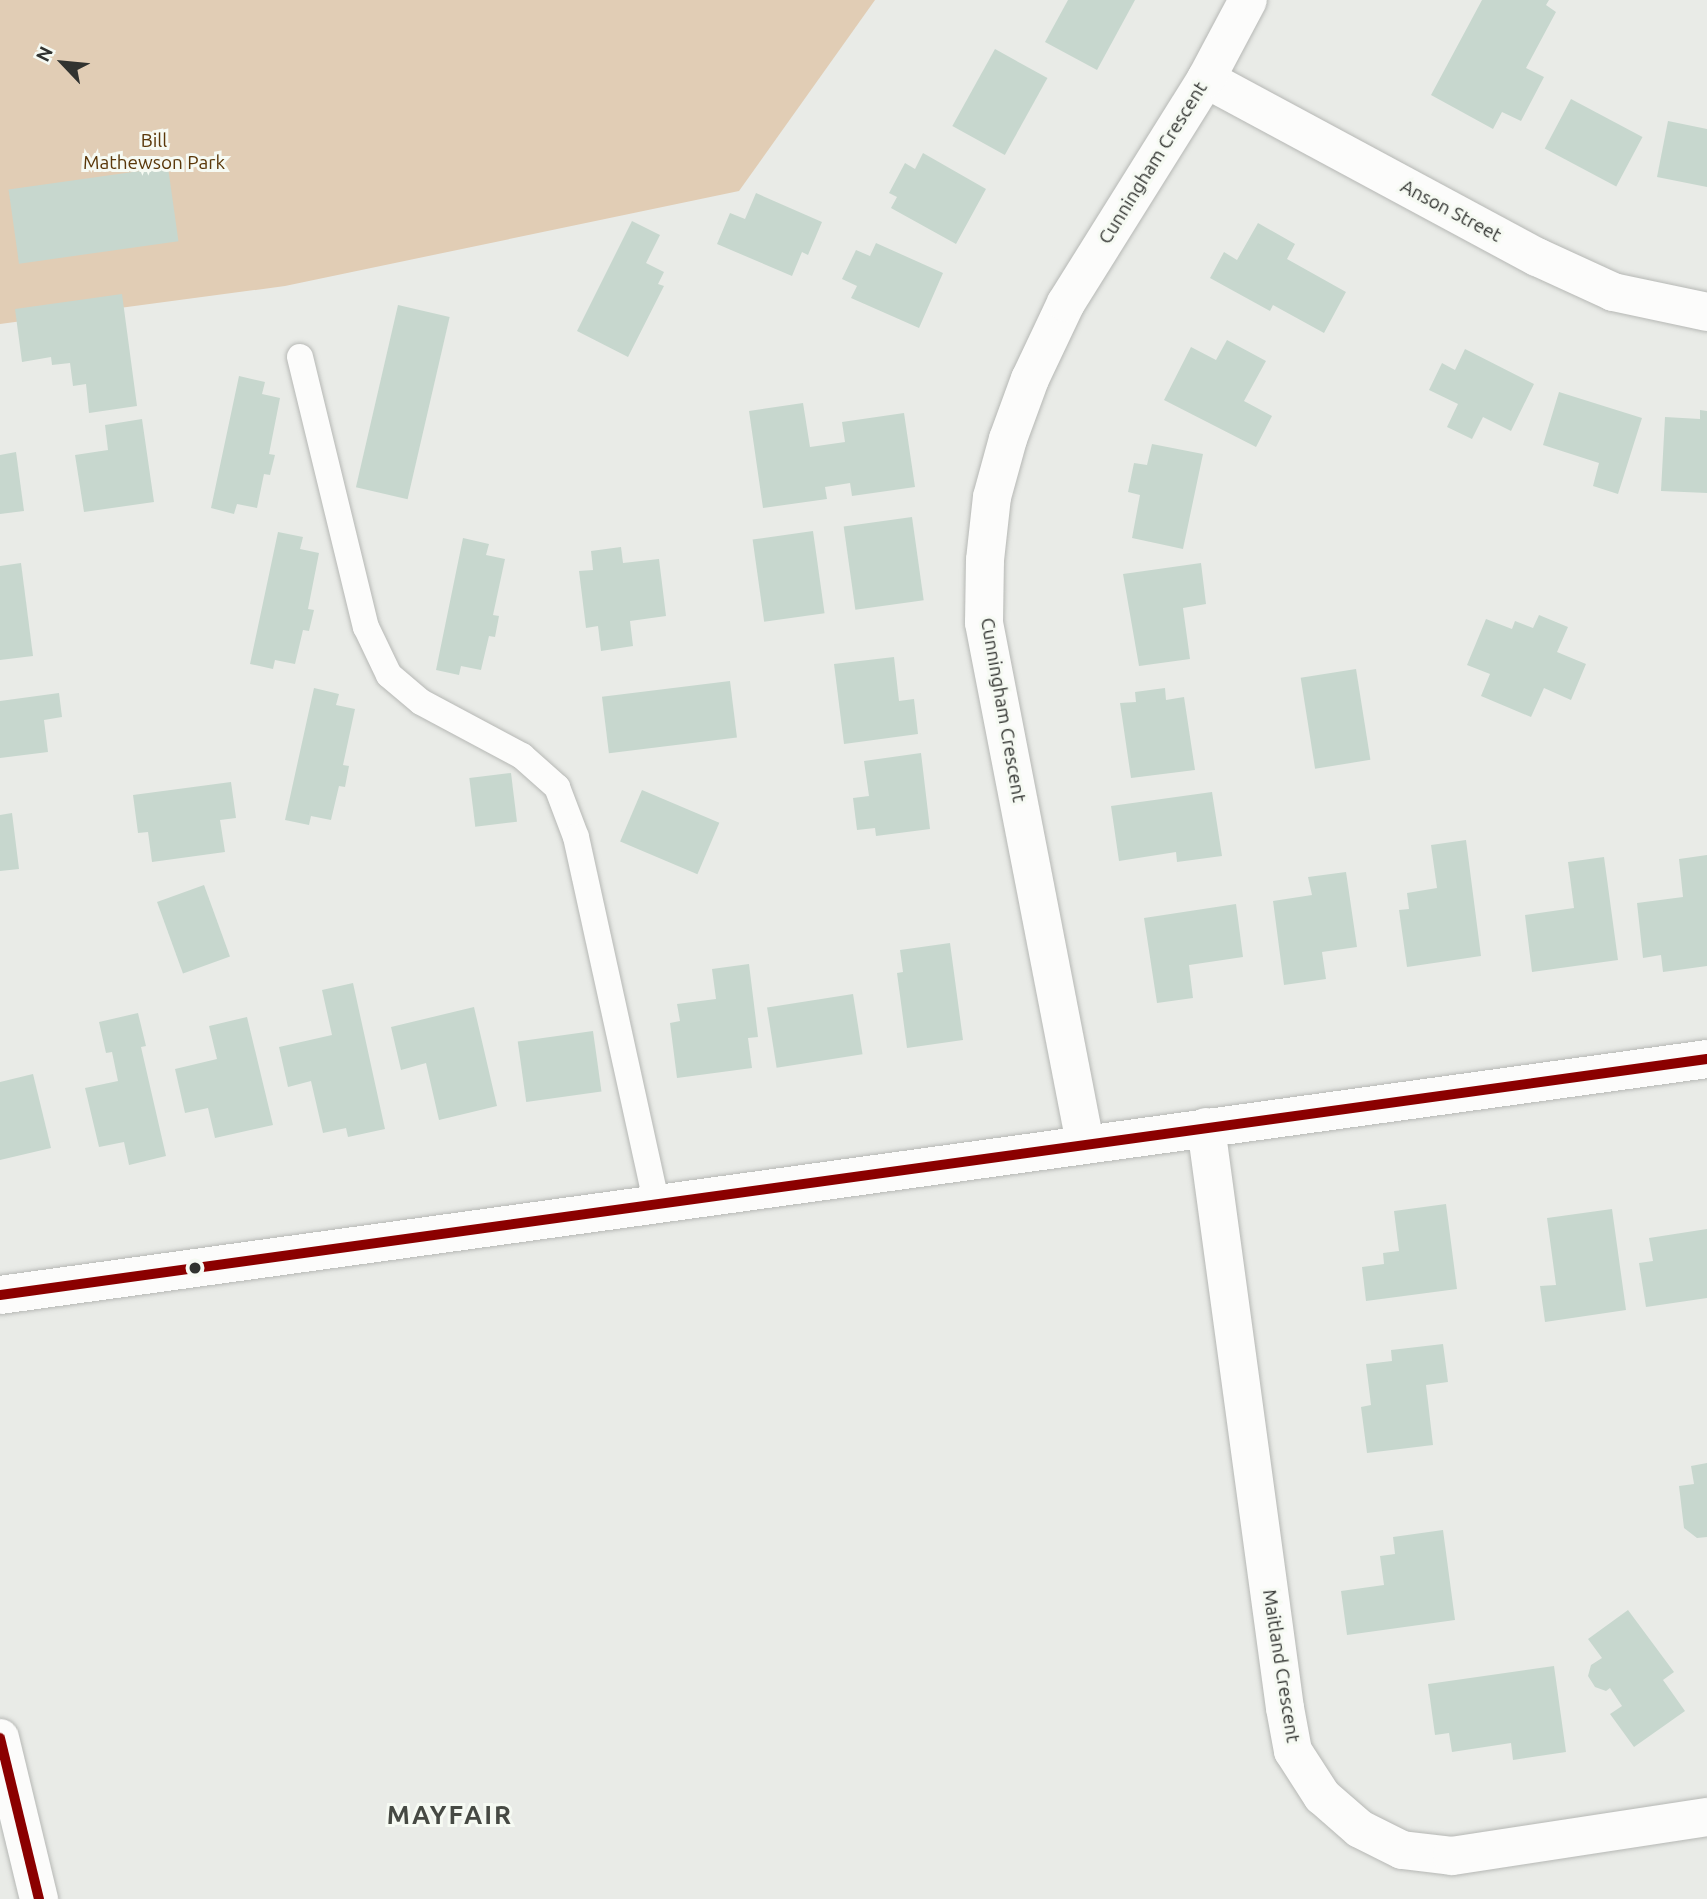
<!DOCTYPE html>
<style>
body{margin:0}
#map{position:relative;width:1707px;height:1899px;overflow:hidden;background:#e9ebe7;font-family:Ubuntu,sans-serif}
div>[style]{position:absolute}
.green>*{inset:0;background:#e1cdb5}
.building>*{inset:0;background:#c7d7ce;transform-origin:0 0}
.roads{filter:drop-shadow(0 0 2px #b6b8b5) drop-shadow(0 0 2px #b6b8b5)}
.service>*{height:26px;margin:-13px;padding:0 13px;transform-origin:13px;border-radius:13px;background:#fcfcfb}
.minor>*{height:38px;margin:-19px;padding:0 19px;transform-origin:19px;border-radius:19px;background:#fcfcfb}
.secondary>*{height:38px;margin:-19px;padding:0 19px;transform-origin:19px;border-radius:19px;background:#fcfcfb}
.bus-1>*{height:10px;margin:-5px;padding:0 5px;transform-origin:5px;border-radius:5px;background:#8b0000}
.dots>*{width:19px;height:19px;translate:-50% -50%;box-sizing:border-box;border:4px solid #f6faf3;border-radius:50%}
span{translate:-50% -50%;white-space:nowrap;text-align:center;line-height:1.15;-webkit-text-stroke:6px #f6faf3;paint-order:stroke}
.park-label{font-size:19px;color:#5a3709}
.street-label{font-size:19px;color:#313330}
.district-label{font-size:26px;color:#464943;font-weight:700;letter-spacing:2px}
.north{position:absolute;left:28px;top:28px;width:70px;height:70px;-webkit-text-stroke:5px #f6faf3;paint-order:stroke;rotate:296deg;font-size:19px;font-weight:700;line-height:28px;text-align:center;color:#313330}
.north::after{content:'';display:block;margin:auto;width:24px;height:32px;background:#313330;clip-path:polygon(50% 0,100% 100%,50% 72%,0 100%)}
</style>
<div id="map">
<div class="green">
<div style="clip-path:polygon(0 0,875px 0,739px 191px,285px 286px,0 324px)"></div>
</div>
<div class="building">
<div style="clip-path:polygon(1068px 0,1135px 0,1097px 70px,1045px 42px)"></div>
<div style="clip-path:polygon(1482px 0,1549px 0,1546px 5px,1556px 12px,1526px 68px,1544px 77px,1521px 121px,1502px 112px,1493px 129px,1431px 95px)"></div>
<div style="left:995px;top:49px;width:60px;height:88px;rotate:29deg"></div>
<div style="left:1571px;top:99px;width:81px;height:56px;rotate:28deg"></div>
<div style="clip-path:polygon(1668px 121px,1707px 129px,1707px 187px,1657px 177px)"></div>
<div style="clip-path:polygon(923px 153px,986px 189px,956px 244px,891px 208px,897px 197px,889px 193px,905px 163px,915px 169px)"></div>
<div style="left:168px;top:167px;width:75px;height:161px;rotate:82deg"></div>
<div style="clip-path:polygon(756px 193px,822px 222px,808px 255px,802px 252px,792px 276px,717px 244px,730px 213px,745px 219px)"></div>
<div style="clip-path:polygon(632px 221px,660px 235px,646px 263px,664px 272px,658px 284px,664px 286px,628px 357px,577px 331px)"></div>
<div style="clip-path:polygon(1258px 223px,1295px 244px,1287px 259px,1346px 292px,1324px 333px,1273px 305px,1270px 311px,1210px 278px,1224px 252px,1237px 260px)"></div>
<div style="clip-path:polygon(876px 243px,943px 273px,919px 328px,851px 298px,857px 286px,842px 279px,856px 250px,870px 256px)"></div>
<div style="clip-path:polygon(122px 294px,137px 406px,89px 413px,86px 384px,73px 386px,70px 363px,52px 365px,51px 357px,22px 362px,15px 309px)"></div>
<div style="left:398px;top:305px;width:53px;height:187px;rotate:13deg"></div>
<div style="clip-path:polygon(1227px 340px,1266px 361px,1244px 401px,1272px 416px,1256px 447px,1164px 400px,1191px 347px,1216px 360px)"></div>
<div style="clip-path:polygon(1465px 349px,1534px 384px,1511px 431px,1483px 417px,1472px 439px,1447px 427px,1458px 404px,1429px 390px,1442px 363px,1455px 370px)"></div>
<div style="clip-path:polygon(239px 376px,265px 382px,262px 394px,280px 398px,269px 454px,275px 455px,270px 475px,264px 474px,257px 508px,237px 504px,234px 514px,211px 508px)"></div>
<div style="clip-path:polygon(1559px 392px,1642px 418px,1618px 494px,1593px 486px,1599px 463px,1543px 445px)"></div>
<div style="clip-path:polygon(803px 403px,810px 447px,845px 442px,842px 422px,904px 413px,915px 487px,852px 496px,850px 483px,825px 487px,827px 499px,763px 508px,749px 411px)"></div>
<div style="clip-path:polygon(1700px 410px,1707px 411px,1707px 493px,1661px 491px,1665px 417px,1700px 419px)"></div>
<div style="clip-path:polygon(142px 419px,154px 502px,84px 512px,75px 455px,108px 450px,105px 425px)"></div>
<div style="clip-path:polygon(1152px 444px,1203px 454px,1183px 549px,1132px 538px,1140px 495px,1128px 492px,1134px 463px,1147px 465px)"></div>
<div style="clip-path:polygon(16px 452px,24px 511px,0 514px,0 455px)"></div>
<div style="left:912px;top:517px;width:84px;height:69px;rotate:82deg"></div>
<div style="left:813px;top:531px;width:83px;height:61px;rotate:82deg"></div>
<div style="clip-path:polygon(278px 532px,303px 537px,300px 549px,319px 553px,308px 609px,314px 610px,309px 631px,303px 630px,295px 664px,275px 660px,273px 669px,250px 664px)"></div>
<div style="clip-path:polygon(463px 538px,489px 544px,486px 555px,505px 559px,493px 615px,499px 616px,495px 637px,489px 636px,481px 670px,461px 666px,459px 675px,436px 670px)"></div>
<div style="clip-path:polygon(621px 547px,623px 563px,659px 559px,666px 616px,630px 621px,633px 646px,601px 651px,598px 626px,586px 628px,579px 571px,593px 570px,591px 551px)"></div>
<div style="clip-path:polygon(21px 563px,33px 656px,0 660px,0 566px)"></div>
<div style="clip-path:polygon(1201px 563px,1206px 604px,1183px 608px,1190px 659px,1139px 666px,1123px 574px)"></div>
<div style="clip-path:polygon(1539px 615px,1568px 627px,1557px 652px,1586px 664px,1571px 700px,1544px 688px,1531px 717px,1481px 696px,1490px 674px,1467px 665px,1486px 619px,1512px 629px,1515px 621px,1533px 628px)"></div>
<div style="clip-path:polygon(894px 657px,899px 701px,914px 699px,918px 734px,844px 744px,834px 664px)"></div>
<div style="left:1356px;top:669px;width:92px;height:56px;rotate:81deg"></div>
<div style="left:730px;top:681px;width:57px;height:129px;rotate:83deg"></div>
<div style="clip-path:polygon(314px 688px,339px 694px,336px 705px,355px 709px,343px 765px,349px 766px,345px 787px,339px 786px,331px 820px,311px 816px,309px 825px,285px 820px)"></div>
<div style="clip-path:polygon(1165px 688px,1166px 700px,1184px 697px,1195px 770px,1131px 778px,1120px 703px,1136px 702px,1135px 692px)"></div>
<div style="clip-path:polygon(59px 693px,62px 717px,44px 720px,48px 752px,0 758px,0 701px)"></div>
<div style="clip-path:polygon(921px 753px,930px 829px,876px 836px,875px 828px,857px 830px,853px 798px,869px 796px,864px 761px)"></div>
<div style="left:511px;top:773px;width:49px;height:42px;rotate:83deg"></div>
<div style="clip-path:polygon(231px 782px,236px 818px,220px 820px,225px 852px,152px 862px,148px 832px,138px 833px,133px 795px)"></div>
<div style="left:642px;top:790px;width:84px;height:56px;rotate:23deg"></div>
<div style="clip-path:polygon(1212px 792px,1222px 856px,1177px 862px,1176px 852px,1119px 861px,1111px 806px)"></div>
<div style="clip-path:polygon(12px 813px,19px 869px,0 871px,0 815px)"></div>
<div style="clip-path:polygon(1466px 840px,1481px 956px,1407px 967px,1399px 910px,1409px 909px,1407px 893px,1437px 888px,1431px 845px)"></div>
<div style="clip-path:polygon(1707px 855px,1707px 966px,1663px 972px,1661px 955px,1643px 958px,1637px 903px,1683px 897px,1679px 859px)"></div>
<div style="clip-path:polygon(1604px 857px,1618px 960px,1532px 972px,1525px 915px,1574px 908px,1568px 862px)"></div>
<div style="clip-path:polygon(1346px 872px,1357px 947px,1322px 952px,1326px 979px,1284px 985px,1273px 901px,1312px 895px,1308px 877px)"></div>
<div style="left:204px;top:885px;width:76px;height:50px;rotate:70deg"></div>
<div style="clip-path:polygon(1236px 904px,1243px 957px,1189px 965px,1193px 998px,1157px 1003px,1144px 918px)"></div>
<div style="clip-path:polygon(950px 943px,963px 1040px,907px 1048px,897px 973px,903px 972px,900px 950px)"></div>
<div style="clip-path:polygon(749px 964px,758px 1037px,748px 1038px,752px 1068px,677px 1078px,670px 1023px,680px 1021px,677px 1004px,716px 999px,712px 969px)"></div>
<div style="clip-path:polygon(353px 983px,385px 1129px,348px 1137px,346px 1128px,323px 1133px,311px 1081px,288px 1087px,279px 1047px,332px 1035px,322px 990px)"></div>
<div style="left:853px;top:994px;width:61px;height:87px;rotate:81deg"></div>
<div style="clip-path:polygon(474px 1007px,497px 1106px,439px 1120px,426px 1063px,401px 1070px,391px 1027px)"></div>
<div style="clip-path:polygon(138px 1013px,146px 1046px,141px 1047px,166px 1156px,129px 1165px,124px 1142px,99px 1147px,85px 1088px,118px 1081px,112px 1052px,106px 1053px,99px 1022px)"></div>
<div style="clip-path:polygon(247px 1017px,273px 1125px,215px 1138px,208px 1108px,185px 1113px,175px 1069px,217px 1059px,209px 1026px)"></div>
<div style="left:593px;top:1031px;width:61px;height:76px;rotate:82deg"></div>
<div style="clip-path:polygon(33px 1074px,51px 1148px,0 1160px,0 1082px)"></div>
<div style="clip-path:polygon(1446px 1204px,1457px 1289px,1366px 1301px,1362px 1267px,1384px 1264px,1383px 1253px,1399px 1251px,1394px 1211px)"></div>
<div style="clip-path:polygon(1612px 1209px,1626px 1310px,1545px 1322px,1540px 1286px,1556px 1285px,1547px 1218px)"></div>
<div style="clip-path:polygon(1707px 1229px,1707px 1298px,1646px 1307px,1639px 1263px,1653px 1261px,1649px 1238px)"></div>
<div style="clip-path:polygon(1443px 1344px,1448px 1382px,1426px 1385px,1433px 1445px,1367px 1453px,1361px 1407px,1371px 1405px,1366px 1364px,1392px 1361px,1391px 1350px)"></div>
<div style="clip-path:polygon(1707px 1463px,1707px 1537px,1697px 1538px,1684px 1528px,1679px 1486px,1694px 1484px,1691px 1466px)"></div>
<div style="clip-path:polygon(1443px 1530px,1455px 1620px,1347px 1635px,1341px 1591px,1384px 1585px,1380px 1556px,1395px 1554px,1393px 1537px)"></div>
<div style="clip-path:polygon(1628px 1610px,1674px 1672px,1663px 1680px,1685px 1711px,1634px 1747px,1610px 1714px,1622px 1706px,1610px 1688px,1606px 1691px,1595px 1687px,1588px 1676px,1591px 1665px,1602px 1658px,1588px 1639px)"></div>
<div style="clip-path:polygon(1554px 1666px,1566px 1752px,1513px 1760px,1511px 1743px,1452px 1752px,1449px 1733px,1435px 1735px,1428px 1684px)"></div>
</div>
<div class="roads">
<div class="service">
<div style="left:300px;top:357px;width:278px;rotate:76.3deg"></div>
<div style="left:366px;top:627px;width:53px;rotate:64.4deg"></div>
<div style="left:389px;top:675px;width:42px;rotate:40.2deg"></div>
<div style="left:421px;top:702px;width:115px;rotate:28.1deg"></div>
<div style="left:522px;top:756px;width:47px;rotate:41.5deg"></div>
<div style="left:557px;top:787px;width:53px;rotate:69.2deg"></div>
<div style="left:576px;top:837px;width:376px;rotate:77.6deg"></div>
</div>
<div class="minor">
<div style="left:1206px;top:79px;width:376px;rotate:28.3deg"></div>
<div style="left:1537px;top:257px;width:84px;rotate:24.7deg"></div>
<div style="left:1613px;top:292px;width:96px;rotate:12deg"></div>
<div style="left:1206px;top:1127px;width:586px;rotate:82.26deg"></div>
<div style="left:1285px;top:1708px;width:44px;rotate:79.5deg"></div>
<div style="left:1293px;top:1751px;width:54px;rotate:57.2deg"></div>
<div style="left:1322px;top:1796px;width:50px;rotate:41deg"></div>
<div style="left:1360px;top:1829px;width:47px;rotate:26.6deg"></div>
<div style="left:1402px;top:1850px;width:50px;rotate:6.8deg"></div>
<div style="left:1452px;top:1856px;width:258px;rotate:-8.7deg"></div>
<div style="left:1085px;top:1143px;width:530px;rotate:-100.99deg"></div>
<div style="left:984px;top:623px;width:63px;rotate:-89.1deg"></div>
<div style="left:985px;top:560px;width:63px;rotate:-83.7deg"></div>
<div style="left:992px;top:497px;width:60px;rotate:-74.6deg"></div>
<div style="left:1008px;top:439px;width:64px;rotate:-69.9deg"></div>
<div style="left:1030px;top:379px;width:84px;rotate:-64.7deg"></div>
<div style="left:1066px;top:303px;width:264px;rotate:-58deg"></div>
<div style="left:1206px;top:79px;width:89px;rotate:-62deg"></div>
</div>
<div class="secondary">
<div style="left:0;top:1295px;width:1723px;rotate:-7.87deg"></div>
<div style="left:0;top:1738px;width:166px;rotate:76.4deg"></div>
</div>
</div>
<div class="bus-1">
<div style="left:0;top:1295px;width:1723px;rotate:-7.87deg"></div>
<div style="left:0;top:1738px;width:166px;rotate:76.4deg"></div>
</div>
<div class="dots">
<div style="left:195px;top:1268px;background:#313330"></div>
</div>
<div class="park-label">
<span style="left:154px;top:152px">Bill<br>Mathewson Park</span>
</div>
<div class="street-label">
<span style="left:1153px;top:163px;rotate:-58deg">Cunningham Crescent</span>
<span style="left:1451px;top:211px;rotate:28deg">Anson Street</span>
<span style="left:1003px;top:710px;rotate:80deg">Cunningham Crescent</span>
<span style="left:1281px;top:1666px;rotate:81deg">Maitland Crescent</span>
</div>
<div class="district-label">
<span style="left:450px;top:1815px">MAYFAIR</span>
</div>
<div class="north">N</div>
</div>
